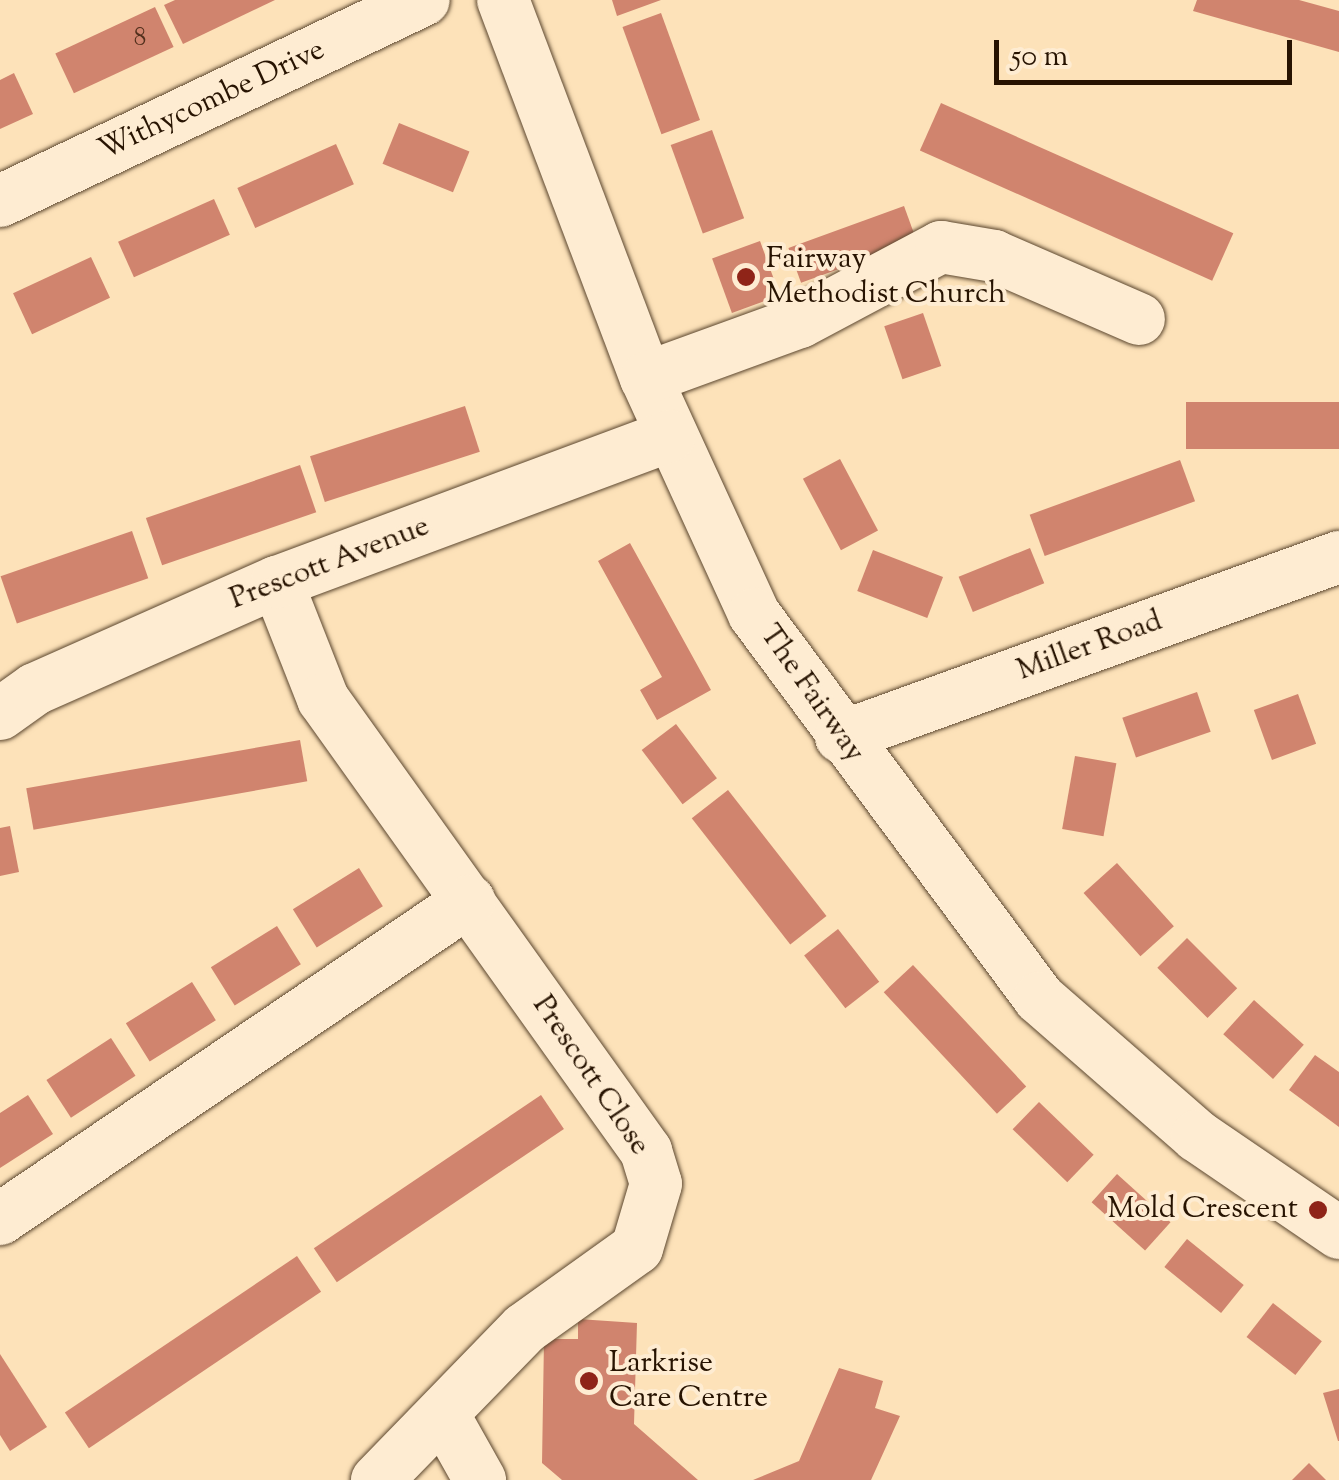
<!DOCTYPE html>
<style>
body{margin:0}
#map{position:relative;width:1339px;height:1480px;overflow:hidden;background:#fde2b9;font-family:"Sorts Mill Goudy",serif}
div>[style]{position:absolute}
.building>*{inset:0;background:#d0846e;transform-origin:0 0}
.roads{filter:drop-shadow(0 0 2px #5c472f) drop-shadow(0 0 2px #5c472f)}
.minor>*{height:52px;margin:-26px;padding:0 26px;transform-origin:26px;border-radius:26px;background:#feecd2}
.dots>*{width:28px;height:28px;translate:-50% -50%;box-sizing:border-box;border:5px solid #feecd2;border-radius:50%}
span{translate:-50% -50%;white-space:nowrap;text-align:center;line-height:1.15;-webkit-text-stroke:8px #feecd2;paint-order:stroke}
.number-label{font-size:25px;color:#512f1c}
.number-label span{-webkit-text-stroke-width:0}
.street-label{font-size:30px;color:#271301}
.poi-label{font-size:30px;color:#271301}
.left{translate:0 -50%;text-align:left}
.right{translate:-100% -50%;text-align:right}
.scale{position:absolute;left:994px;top:40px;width:298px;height:45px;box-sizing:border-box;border:5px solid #271301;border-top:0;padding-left:12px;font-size:30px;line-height:35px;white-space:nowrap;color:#271301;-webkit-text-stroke:8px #feecd2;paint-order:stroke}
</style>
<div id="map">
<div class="building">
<div style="clip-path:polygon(175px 0,275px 0,183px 44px,164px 5px)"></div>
<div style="clip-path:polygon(612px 0,661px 0,617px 16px)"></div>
<div style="clip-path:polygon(1197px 0,1299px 0,1339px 11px,1339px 52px,1193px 11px)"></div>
<div style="left:155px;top:7px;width:44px;height:110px;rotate:65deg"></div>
<div style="left:661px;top:13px;width:114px;height:41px;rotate:70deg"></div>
<div style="clip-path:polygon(14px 73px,33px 114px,0 129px,0 80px)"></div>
<div style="left:941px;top:103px;width:320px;height:52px;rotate:24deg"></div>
<div style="left:399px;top:123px;width:76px;height:44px;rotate:22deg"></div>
<div style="left:712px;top:130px;width:94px;height:44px;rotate:70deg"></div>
<div style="left:336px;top:144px;width:44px;height:108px;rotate:66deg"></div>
<div style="left:214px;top:199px;width:39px;height:105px;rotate:66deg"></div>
<div style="left:904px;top:206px;width:37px;height:123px;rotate:70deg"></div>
<div style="left:760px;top:241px;width:58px;height:51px;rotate:70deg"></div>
<div style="left:91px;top:257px;width:45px;height:86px;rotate:65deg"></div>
<div style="left:923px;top:313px;width:56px;height:41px;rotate:71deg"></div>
<div style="left:1339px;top:402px;width:47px;height:153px;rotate:90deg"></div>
<div style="left:465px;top:406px;width:48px;height:163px;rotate:72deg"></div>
<div style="left:840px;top:459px;width:81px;height:42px;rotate:62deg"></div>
<div style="left:1180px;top:460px;width:44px;height:160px;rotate:70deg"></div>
<div style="left:300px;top:465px;width:50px;height:163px;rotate:71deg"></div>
<div style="left:132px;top:531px;width:50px;height:139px;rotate:71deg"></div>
<div style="clip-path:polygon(630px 543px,711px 690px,657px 720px,640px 690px,662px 677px,598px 561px)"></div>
<div style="left:1030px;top:548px;width:38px;height:77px;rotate:68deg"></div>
<div style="left:873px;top:550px;width:75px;height:44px;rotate:21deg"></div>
<div style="left:1197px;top:692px;width:42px;height:79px;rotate:71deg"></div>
<div style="left:1298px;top:694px;width:53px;height:47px;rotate:70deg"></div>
<div style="left:676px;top:724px;width:68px;height:43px;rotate:53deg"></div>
<div style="left:300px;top:740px;width:42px;height:278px;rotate:80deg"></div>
<div style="left:1075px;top:756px;width:42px;height:74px;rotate:10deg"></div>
<div style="left:728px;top:790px;width:160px;height:46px;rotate:52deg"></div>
<div style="clip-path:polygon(10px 826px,19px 872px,0 876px,0 828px)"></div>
<div style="left:1117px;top:863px;width:85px;height:45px;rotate:48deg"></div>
<div style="left:359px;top:868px;width:45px;height:78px;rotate:58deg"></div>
<div style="left:277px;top:926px;width:45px;height:78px;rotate:58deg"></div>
<div style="left:838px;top:929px;width:67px;height:43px;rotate:52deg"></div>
<div style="left:1187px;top:938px;width:71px;height:42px;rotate:45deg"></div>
<div style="left:913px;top:965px;width:166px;height:40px;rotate:47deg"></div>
<div style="left:192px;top:982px;width:45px;height:78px;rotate:58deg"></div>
<div style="left:1254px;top:1000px;width:67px;height:46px;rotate:42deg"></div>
<div style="left:111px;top:1038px;width:45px;height:77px;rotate:57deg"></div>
<div style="clip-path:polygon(1315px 1055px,1339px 1072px,1339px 1127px,1289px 1090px)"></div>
<div style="clip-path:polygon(28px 1095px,53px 1134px,0 1168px,0 1113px)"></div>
<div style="left:541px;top:1095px;width:41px;height:274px;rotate:56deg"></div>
<div style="left:1039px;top:1102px;width:76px;height:38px;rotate:44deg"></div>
<div style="left:1117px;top:1174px;width:72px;height:38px;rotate:42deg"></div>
<div style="left:1187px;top:1239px;width:73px;height:36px;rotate:39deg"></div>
<div style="left:297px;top:1256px;width:43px;height:280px;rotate:56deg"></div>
<div style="left:1273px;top:1303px;width:62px;height:43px;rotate:38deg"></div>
<div style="clip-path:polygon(578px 1319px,637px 1323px,634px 1424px,698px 1480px,562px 1480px,542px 1463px,544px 1339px,578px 1339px)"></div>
<div style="clip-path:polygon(0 1354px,47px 1427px,10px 1451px,0 1435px)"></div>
<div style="clip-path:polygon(839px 1368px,883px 1381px,875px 1408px,900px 1416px,871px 1480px,753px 1480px,799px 1461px)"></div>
<div style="clip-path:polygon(1339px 1389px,1339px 1441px,1338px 1441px,1323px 1393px)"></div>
<div style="clip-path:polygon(1309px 1463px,1326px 1480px,1292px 1480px)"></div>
</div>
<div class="roads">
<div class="minor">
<div style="left:503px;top:0;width:404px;rotate:69.3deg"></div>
<div style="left:646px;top:378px;width:260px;rotate:65.4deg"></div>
<div style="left:754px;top:614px;width:478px;rotate:53.4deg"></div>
<div style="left:1039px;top:998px;width:210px;rotate:41.1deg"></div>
<div style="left:1197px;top:1136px;width:172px;rotate:34.3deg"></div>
<div style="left:0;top:201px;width:469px;rotate:-25.4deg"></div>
<div style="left:646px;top:378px;width:164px;rotate:-20deg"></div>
<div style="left:800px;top:322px;width:160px;rotate:-28deg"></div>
<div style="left:941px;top:247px;width:54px;rotate:9.6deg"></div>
<div style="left:994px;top:256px;width:158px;rotate:23.5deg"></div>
<div style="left:277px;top:582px;width:126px;rotate:68.5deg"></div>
<div style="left:323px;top:699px;width:556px;rotate:54.45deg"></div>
<div style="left:646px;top:1151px;width:34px;rotate:73deg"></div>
<div style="left:656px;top:1184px;width:67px;rotate:106.5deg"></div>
<div style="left:637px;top:1248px;width:139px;rotate:144.4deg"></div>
<div style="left:524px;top:1329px;width:211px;rotate:134.2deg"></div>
<div style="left:0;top:714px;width:43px;rotate:-35.5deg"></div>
<div style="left:35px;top:689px;width:265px;rotate:-23.9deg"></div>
<div style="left:277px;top:582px;width:419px;rotate:-20.4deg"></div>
<div style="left:841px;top:737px;width:530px;rotate:-19.87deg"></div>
<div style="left:0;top:1219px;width:567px;rotate:-34.14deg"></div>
<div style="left:443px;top:1414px;width:76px;rotate:60.7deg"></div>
</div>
</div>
<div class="dots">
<div style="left:746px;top:277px;background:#8f2418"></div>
<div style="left:1318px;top:1210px;background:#8f2418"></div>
<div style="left:589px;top:1381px;background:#8f2418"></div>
</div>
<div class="number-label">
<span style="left:140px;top:39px">8</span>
</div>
<div class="street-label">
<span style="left:212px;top:101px;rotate:-25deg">Withycombe Drive</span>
<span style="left:330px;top:564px;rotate:-21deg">Prescott Avenue</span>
<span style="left:1090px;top:647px;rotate:-20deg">Miller Road</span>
<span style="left:811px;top:694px;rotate:55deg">The Fairway</span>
<span style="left:590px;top:1076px;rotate:56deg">Prescott Close</span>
</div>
<div class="poi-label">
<span class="left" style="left:766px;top:277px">Fairway<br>Methodist Church</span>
<span class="right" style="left:1298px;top:1210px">Mold Crescent</span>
<span class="left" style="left:609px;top:1381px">Larkrise<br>Care Centre</span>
</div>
<div class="scale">50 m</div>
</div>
